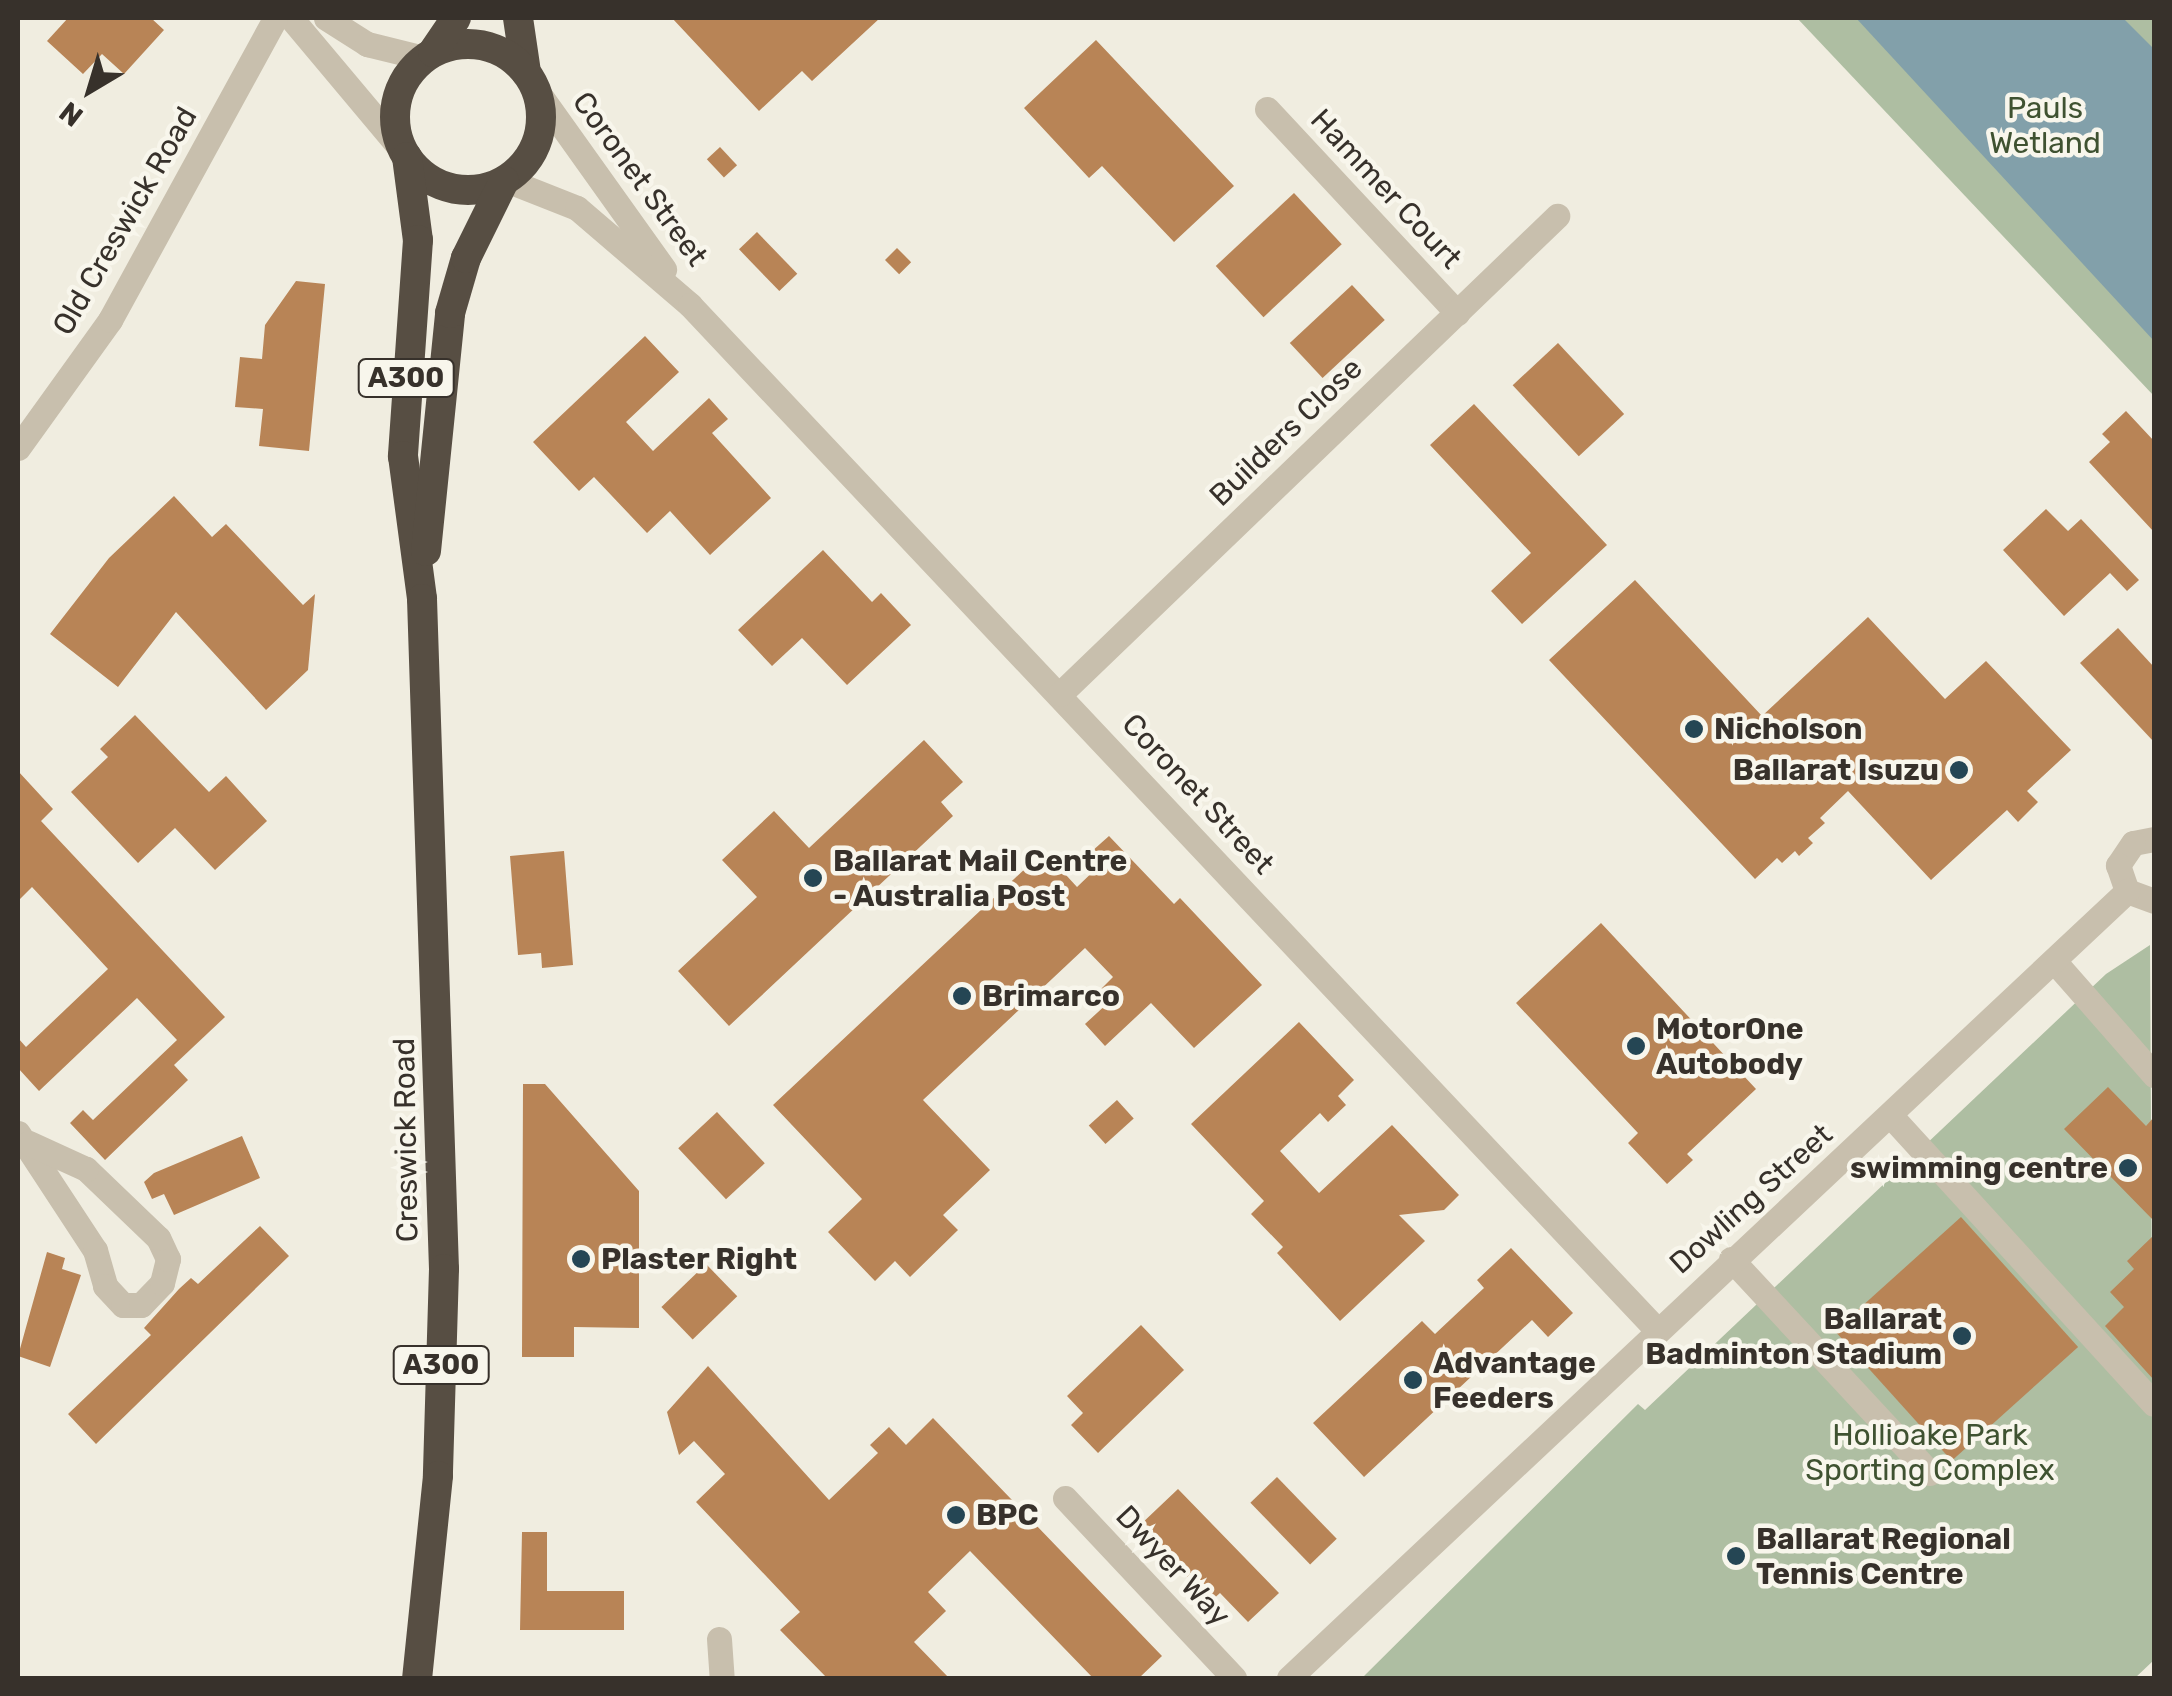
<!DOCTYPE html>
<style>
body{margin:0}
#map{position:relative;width:2172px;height:1696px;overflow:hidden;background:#f0ede0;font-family:Rubik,sans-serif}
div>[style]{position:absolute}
.green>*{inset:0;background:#aebea2}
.water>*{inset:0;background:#82a0aa}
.building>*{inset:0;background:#b88456;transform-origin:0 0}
.minor>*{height:25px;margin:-12.5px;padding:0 12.5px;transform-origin:12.5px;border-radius:12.5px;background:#c8bfad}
.highway>*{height:30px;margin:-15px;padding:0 15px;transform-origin:15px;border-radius:15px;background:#574e43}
.highway>.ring{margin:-15px;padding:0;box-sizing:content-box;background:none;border:30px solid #574e43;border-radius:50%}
.dots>*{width:28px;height:28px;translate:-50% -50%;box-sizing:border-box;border:5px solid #f8f6ec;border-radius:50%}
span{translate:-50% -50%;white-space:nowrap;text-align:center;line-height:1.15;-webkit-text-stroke:9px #f8f6ec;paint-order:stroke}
.shield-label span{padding:2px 8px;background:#f8f6ec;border:2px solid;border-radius:8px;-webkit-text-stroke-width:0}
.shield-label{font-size:28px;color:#37312b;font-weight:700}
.park-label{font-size:30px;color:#3f5231}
.street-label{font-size:30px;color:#37312b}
.poi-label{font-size:30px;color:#37312b;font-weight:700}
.left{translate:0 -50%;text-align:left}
.right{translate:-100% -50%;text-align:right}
.frame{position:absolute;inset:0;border:20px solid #37312b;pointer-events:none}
.north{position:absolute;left:40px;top:40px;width:100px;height:100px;-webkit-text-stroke:8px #f8f6ec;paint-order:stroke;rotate:218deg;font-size:28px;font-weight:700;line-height:40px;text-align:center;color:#37312b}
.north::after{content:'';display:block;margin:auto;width:35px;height:45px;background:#37312b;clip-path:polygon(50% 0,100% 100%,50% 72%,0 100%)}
</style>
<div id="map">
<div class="green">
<div style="clip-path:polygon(1797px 18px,2154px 18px,2154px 396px)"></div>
<div style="clip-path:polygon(2150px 945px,2154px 1660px,2135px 1678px,1362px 1678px,1638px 1404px,1645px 1410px,2106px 974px)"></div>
</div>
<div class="water">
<div style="clip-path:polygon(1856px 18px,2123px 18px,2154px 49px,2154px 341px)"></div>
</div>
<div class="building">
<div style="clip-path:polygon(68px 18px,151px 18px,164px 30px,124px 74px,102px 54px,83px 74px,47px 41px)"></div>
<div style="clip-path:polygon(672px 18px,880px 18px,812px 81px,802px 71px,759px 111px)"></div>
<div style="clip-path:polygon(1096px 40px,1234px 186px,1174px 242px,1102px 166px,1089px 178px,1024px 108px)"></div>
<div style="left:720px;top:147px;width:25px;height:18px;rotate:47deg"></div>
<div style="left:1294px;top:193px;width:70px;height:107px;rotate:47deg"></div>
<div style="left:757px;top:232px;width:58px;height:25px;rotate:46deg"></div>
<div style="left:897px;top:248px;width:20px;height:17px;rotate:45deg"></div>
<div style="clip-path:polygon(296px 281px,325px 284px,309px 451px,259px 446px,263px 409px,235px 407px,240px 357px,262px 359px,265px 325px)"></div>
<div style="left:1352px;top:285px;width:48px;height:85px;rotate:47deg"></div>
<div style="clip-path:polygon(645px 336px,679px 372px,626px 422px,653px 451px,709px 398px,728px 419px,712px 433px,771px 498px,710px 555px,670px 511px,647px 533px,594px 477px,579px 491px,533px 442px)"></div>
<div style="left:1558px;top:343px;width:97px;height:62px;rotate:47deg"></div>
<div style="clip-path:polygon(1474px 404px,1607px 545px,1522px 624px,1491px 591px,1531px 553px,1430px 445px)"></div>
<div style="clip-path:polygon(2126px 411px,2154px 441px,2154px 532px,2089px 462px,2110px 442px,2102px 434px)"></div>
<div style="clip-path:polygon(174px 496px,212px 537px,226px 524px,303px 605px,315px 594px,308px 670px,266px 710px,176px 612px,118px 687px,50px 634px,109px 558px)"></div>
<div style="clip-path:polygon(2046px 509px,2068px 531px,2081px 519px,2139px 580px,2127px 591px,2110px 573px,2064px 616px,2003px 550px)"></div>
<div style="clip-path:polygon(823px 550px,872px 602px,881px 593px,911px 625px,847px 685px,802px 638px,772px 666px,738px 630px)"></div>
<div style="clip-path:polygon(1635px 580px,1762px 716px,1868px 617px,1945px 699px,1986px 661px,2071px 750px,2027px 791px,2038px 802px,2018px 822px,2007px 810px,1931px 880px,1848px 791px,1820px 818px,1825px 823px,1808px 838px,1813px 843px,1799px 856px,1795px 851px,1782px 863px,1777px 858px,1755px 879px,1549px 660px)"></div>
<div style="clip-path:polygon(2118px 628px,2154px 667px,2154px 742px,2080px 663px)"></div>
<div style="clip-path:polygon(135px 715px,209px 792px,226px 776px,267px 821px,215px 870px,175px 828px,138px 863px,71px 792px,108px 757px,100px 749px)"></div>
<div style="clip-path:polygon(924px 740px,963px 782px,941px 802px,953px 816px,729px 1026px,678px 971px,757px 897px,722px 860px,774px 811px,809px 848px)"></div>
<div style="clip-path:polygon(18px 771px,53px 809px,41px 821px,225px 1017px,174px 1065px,188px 1080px,105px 1160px,70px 1123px,83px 1110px,93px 1120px,177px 1040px,137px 998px,39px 1091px,18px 1068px,18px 1038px,26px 1047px,108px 969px,32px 887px,18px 901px)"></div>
<div style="clip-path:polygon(1109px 836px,1174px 904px,1180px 898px,1262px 985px,1194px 1048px,1151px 1003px,1105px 1046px,1085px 1024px,1109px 1002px,1099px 991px,1113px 977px,1085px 948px,923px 1100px,990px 1170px,943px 1215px,958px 1230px,910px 1277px,895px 1261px,875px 1281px,828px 1232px,862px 1199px,773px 1105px,1044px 851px,1077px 887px,1101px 864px,1091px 852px)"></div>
<div style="clip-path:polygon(564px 851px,573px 965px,542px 968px,541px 953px,518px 955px,510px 856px)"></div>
<div style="clip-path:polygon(1601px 923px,1756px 1089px,1687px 1154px,1693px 1160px,1667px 1184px,1628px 1143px,1638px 1133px,1516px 1003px)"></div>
<div style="clip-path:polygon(1299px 1022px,1354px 1080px,1338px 1096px,1346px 1105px,1328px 1122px,1320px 1113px,1280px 1151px,1319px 1193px,1392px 1125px,1459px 1195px,1444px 1210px,1399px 1215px,1425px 1241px,1340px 1321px,1277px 1253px,1283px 1247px,1251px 1214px,1264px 1201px,1191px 1124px)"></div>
<div style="clip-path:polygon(523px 1084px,545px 1084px,639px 1191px,639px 1328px,574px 1327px,574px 1357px,522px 1357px)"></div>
<div style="clip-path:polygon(2108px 1087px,2146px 1126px,2154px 1117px,2154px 1221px,2064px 1129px)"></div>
<div style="left:1117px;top:1100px;width:25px;height:38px;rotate:48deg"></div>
<div style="left:717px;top:1112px;width:70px;height:53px;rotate:47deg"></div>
<div style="clip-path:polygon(242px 1136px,260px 1178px,174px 1215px,164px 1194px,152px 1199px,144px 1182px,154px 1173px)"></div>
<div style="left:1961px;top:1217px;width:175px;height:170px;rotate:48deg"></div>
<div style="clip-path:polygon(260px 1226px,289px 1256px,96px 1444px,68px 1414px,151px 1335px,144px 1328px,179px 1289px,191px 1278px,198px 1284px)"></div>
<div style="clip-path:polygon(2154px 1235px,2154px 1380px,2105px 1326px,2124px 1307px,2110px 1292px,2134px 1269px,2127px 1261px)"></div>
<div style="clip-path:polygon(1511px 1248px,1573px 1313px,1548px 1337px,1532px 1320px,1364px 1477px,1313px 1423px,1422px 1321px,1435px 1334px,1484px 1288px,1477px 1280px)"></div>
<div style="clip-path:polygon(47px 1252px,65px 1258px,62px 1269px,81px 1275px,50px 1367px,18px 1356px)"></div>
<div style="left:706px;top:1264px;width:45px;height:62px;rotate:46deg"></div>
<div style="clip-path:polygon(1141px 1325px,1184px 1370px,1098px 1453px,1071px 1425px,1083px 1413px,1067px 1396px)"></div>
<div style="clip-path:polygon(708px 1366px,829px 1500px,878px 1453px,870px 1445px,889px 1427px,906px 1445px,933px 1418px,1162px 1656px,1139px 1678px,1093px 1678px,970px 1551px,928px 1592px,946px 1611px,914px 1642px,949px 1678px,827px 1678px,780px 1630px,800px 1612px,696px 1502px,725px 1474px,694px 1441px,679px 1455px,667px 1412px)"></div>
<div style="left:1277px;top:1477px;width:86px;height:37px;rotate:46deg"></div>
<div style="clip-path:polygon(1178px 1489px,1279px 1593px,1248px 1622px,1220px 1593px,1211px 1601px,1139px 1526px)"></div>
<div style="clip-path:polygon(522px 1532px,547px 1532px,547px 1591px,624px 1591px,624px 1630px,520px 1630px)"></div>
</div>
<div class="minor">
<div style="left:291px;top:18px;width:179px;rotate:50deg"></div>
<div style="left:326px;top:18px;width:49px;rotate:32.4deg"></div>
<div style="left:367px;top:44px;width:59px;rotate:13.8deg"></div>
<div style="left:537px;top:91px;width:219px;rotate:54.5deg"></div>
<div style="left:1267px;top:109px;width:279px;rotate:47deg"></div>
<div style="left:506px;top:180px;width:76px;rotate:21.5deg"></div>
<div style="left:577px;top:208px;width:149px;rotate:40.6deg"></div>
<div style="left:690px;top:305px;width:1409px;rotate:46.67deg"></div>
<div style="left:18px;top:448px;width:158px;rotate:-54.3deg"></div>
<div style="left:110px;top:320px;width:344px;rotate:-61.3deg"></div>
<div style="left:1060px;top:694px;width:690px;rotate:-43.88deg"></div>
<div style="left:2154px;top:839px;width:21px;rotate:169deg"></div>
<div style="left:2133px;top:843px;width:27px;rotate:124deg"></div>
<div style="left:2118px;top:865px;width:28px;rotate:71deg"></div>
<div style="left:2127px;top:891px;width:29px;rotate:20deg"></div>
<div style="left:2054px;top:961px;width:152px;rotate:48.7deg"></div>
<div style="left:1890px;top:1115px;width:391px;rotate:47.6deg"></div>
<div style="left:18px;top:1133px;width:140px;rotate:56.7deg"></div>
<div style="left:95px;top:1250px;width:37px;rotate:74deg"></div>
<div style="left:105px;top:1286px;width:26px;rotate:47deg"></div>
<div style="left:123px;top:1305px;width:18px"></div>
<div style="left:141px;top:1305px;width:30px;rotate:-46deg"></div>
<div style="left:162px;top:1283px;width:25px;rotate:-76deg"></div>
<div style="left:168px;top:1259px;width:23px;rotate:-115deg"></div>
<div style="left:158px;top:1238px;width:100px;rotate:-136.2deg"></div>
<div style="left:86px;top:1169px;width:63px;rotate:-155.5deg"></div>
<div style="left:1731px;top:1259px;width:292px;rotate:47.1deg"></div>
<div style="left:1065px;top:1498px;width:247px;rotate:46.8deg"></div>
<div style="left:719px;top:1639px;width:39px;rotate:86deg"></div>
<div style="left:1289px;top:1678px;width:1150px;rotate:-43.2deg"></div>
</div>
<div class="highway">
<div style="left:518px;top:18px;width:55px;rotate:81.6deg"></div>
<div class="ring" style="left:395px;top:44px;width:116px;height:116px"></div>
<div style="left:433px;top:52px;width:41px;rotate:-55.9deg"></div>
<div style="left:407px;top:157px;width:84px;rotate:82.5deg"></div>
<div style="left:418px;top:240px;width:217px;rotate:94deg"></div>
<div style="left:403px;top:456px;width:144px;rotate:82.4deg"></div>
<div style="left:422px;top:599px;width:670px;rotate:88.12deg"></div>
<div style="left:444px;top:1269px;width:207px;rotate:91.7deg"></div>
<div style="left:438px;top:1476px;width:203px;rotate:95.9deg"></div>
<div style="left:426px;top:551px;width:239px;rotate:-84.2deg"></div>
<div style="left:450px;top:313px;width:57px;rotate:-73.8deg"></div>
<div style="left:466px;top:258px;width:86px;rotate:-63.7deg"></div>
</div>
<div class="dots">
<div style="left:1694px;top:729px;background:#254654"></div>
<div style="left:1959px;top:770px;background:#254654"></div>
<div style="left:813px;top:878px;background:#254654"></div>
<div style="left:962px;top:996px;background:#254654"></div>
<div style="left:1636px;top:1046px;background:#254654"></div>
<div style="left:2128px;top:1168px;background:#254654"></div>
<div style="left:581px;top:1259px;background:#254654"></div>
<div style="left:1962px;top:1336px;background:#254654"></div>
<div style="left:1413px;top:1380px;background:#254654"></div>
<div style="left:956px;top:1515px;background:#254654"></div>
<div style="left:1736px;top:1556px;background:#254654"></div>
</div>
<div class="shield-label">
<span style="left:406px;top:378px">A300</span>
<span style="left:441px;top:1365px">A300</span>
</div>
<div class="park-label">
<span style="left:2045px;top:125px">Pauls<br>Wetland</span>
<span style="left:1930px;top:1452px">Hollioake Park<br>Sporting Complex</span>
</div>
<div class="street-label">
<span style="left:640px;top:179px;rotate:54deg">Coronet Street</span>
<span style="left:1386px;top:189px;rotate:47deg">Hammer Court</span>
<span style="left:125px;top:221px;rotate:-60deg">Old Creswick Road</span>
<span style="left:1286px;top:432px;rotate:-44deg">Builders Close</span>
<span style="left:1198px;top:794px;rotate:47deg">Coronet Street</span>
<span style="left:406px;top:1140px;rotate:-91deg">Creswick Road</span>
<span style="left:1751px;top:1199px;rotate:-42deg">Dowling Street</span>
<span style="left:1173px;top:1566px;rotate:47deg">Dwyer Way</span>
</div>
<div class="poi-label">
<span class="left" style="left:1714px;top:729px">Nicholson</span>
<span class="right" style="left:1939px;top:770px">Ballarat Isuzu</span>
<span class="left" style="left:833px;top:878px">Ballarat Mail Centre<br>- Australia Post</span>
<span class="left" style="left:982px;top:996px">Brimarco</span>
<span class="left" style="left:1656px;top:1046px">MotorOne<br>Autobody</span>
<span class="right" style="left:2108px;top:1168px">swimming centre</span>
<span class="left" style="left:601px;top:1259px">Plaster Right</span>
<span class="right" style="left:1942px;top:1336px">Ballarat<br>Badminton Stadium</span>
<span class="left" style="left:1433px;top:1380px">Advantage<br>Feeders</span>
<span class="left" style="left:976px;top:1515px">BPC</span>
<span class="left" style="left:1756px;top:1556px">Ballarat Regional<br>Tennis Centre</span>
</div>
<div class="frame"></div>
<div class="north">N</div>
</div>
